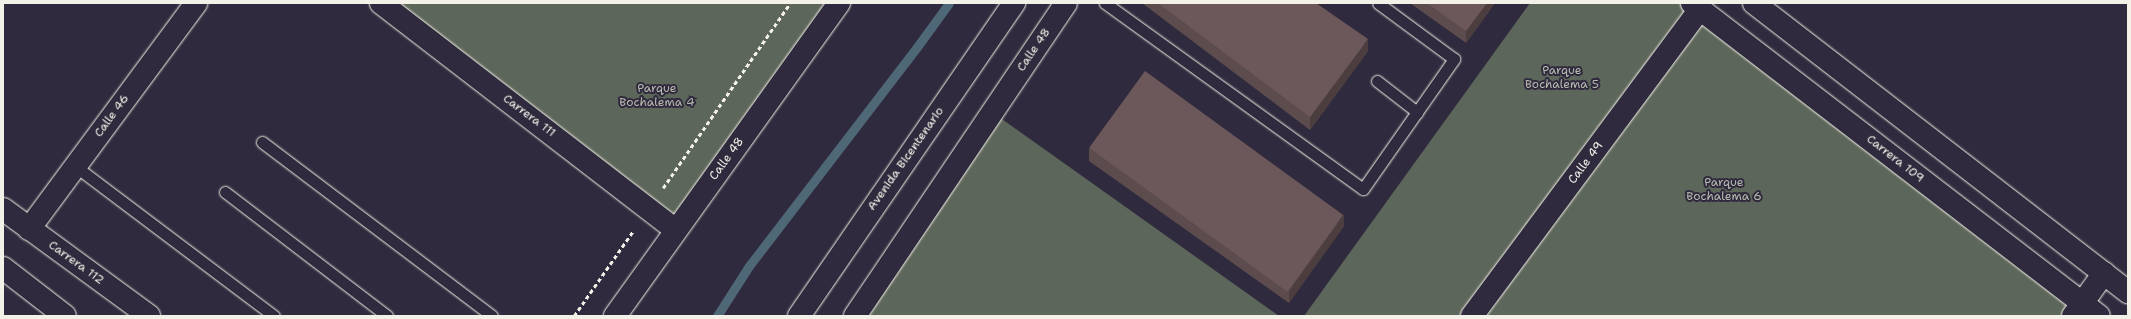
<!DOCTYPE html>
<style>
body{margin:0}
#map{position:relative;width:2131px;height:319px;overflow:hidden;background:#2f2a3d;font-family:"Shantell Sans",sans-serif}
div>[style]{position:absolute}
.green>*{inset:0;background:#5d665a}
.stream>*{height:9px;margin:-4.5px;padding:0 4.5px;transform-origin:4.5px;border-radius:4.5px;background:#4f6877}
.path>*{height:2.5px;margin-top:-1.25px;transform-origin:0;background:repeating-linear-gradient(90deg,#f4f1e8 0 4px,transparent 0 7px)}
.roads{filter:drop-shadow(0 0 1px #f4f1e8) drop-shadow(0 0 1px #f4f1e8)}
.lane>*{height:11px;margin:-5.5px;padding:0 5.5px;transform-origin:5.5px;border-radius:5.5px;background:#2f2a3d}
.street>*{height:22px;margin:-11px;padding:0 11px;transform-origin:11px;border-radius:11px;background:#2f2a3d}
.secondary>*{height:22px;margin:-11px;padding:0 11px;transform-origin:11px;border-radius:11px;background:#2f2a3d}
.wall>*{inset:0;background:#5d4c4d}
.shaded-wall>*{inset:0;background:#4c3e3f}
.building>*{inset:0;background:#6c585a;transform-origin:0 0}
span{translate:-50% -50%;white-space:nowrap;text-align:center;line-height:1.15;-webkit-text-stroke:4px #2f2a3d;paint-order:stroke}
.street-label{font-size:12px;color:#f4f1e8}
.park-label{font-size:12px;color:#b8b9af}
.frame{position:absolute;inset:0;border:4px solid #f4f1e8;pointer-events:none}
</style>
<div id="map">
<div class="green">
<div style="clip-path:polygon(381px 3px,839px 3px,676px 230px)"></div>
<div style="clip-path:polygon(1530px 3px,1692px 3px,2082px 303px,2073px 316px,1304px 316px)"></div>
<div style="clip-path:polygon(992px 112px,1279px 316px,855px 316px)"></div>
</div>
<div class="stream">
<div style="left:717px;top:316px;width:59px;rotate:-57.4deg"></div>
<div style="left:749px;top:266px;width:276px;rotate:-52.5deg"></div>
<div style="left:917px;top:47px;width:54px;rotate:-54deg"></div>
</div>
<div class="path">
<div style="left:663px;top:188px;width:224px;rotate:-55.5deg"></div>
<div style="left:574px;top:316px;width:103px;rotate:-55.2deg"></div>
</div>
<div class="roads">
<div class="lane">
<div style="left:1105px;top:3px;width:318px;rotate:35.8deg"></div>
<div style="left:1363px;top:189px;width:159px;rotate:-55deg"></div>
<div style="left:1454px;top:59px;width:94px;rotate:-143.6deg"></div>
<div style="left:1377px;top:81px;width:51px;rotate:37.8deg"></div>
<div style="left:262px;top:142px;width:288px;rotate:37.1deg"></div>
<div style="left:75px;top:166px;width:249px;rotate:37deg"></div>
<div style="left:225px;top:192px;width:204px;rotate:37.4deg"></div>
</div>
<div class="street">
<div style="left:381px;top:3px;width:372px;rotate:37.6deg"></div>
<div style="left:3px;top:209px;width:181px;rotate:36.2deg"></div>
<div style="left:29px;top:229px;width:281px;rotate:-53.5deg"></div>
<div style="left:3px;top:268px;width:78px;rotate:37.7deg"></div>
<div style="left:615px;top:316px;width:385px;rotate:-54.4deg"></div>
<div style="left:855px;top:316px;width:377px;rotate:-56deg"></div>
<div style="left:1472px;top:316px;width:382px;rotate:-53.4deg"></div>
<div style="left:2073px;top:316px;width:53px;rotate:-54.2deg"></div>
</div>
<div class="secondary">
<div style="left:1692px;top:3px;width:513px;rotate:37.56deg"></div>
<div style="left:1754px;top:3px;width:473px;rotate:37.7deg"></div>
<div style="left:799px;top:316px;width:380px;rotate:-55.5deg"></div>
</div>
</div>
<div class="wall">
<div style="clip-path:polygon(1142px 3px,1316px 3px,1368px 51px,1310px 130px)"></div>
<div style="clip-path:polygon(1410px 3px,1495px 3px,1466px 43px)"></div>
<div style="clip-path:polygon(1089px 148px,1344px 226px,1289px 303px,1089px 161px)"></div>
</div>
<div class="shaded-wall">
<div style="clip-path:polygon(1487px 3px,1495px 3px,1466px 43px,1466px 31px)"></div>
<div style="clip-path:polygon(1368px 39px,1368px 51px,1310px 130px,1310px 117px)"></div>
<div style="clip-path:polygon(1344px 214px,1344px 226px,1289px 303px,1289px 291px)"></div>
</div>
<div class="building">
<div style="clip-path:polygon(1158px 3px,1316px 3px,1368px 39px,1310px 117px)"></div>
<div style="clip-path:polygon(1427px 3px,1487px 3px,1466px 31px)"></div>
<div style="left:1145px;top:71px;width:245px;height:95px;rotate:36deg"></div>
</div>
<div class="street-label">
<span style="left:1034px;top:50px;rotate:-56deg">Calle 48</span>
<span style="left:112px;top:116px;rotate:-54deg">Calle 46</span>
<span style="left:529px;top:116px;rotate:37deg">Carrera 111</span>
<span style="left:727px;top:159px;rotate:-54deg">Calle 48</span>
<span style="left:906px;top:159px;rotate:-55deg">Avenida Bicentenario</span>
<span style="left:1895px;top:159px;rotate:38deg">Carrera 109</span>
<span style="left:1586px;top:163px;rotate:-53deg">Calle 49</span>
<span style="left:76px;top:263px;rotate:36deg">Carrera 112</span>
</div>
<div class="park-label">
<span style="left:1562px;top:78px">Parque<br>Bochalema 5</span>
<span style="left:657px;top:96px">Parque<br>Bochalema 4</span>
<span style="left:1724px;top:190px">Parque<br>Bochalema 6</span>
</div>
<div class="frame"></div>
</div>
